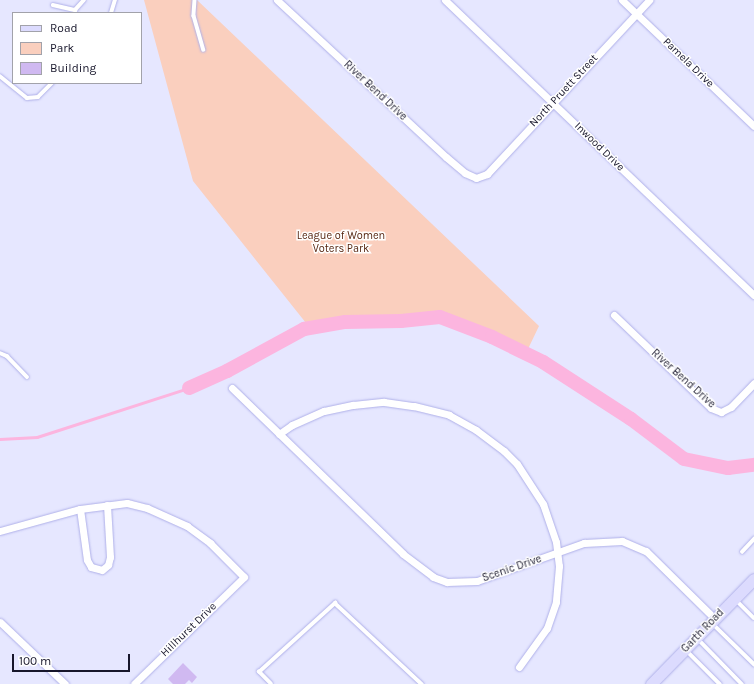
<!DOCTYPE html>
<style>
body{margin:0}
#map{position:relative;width:754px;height:684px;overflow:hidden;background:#e6e7ff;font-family:Karla,sans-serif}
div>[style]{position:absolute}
.green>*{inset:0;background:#facfbe}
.stream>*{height:2.5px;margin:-1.25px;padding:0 1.25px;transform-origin:1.25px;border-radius:1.25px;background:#fcb5df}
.river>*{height:14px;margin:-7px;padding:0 7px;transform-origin:7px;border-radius:7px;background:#fcb5df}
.building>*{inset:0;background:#d0b9f1}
.roads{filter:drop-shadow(0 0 1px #afb0e9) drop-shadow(0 0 1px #afb0e9)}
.service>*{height:3.5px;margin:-1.75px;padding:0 1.75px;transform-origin:1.75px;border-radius:1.75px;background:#fff}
.minor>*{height:7px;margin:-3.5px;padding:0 3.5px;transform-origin:3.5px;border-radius:3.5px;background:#fff}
.secondary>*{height:11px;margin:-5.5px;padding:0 5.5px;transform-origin:5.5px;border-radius:5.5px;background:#dcdbfe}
span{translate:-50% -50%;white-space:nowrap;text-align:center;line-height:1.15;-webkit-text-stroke:3px #fff;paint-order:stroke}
.street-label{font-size:11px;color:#17162b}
.park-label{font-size:11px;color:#572712}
.legend{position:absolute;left:12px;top:12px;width:130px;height:72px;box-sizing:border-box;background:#fff;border:1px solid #a2a2aa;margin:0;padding:5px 7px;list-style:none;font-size:12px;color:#17162b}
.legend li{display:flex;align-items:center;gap:8px;height:20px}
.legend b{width:20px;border:1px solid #a2a2aa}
.scale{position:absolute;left:12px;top:654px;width:118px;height:18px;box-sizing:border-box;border:2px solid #17162b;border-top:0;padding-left:5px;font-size:12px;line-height:14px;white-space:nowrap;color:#17162b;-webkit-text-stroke:3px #fff;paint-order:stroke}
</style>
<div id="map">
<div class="green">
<div style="clip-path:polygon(144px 0,197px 0,539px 326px,528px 349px,449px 314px,306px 323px,193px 181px)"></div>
</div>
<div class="stream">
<div style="left:0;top:439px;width:37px;rotate:-3deg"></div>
<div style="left:37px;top:437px;width:160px;rotate:-17.9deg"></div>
</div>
<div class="river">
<div style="left:189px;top:388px;width:42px;rotate:-24.1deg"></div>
<div style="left:227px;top:371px;width:88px;rotate:-28.6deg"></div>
<div style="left:304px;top:329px;width:42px;rotate:-9.7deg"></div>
<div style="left:345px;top:322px;width:56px;rotate:-1deg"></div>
<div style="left:401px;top:321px;width:39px;rotate:-6deg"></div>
<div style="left:440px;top:317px;width:56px;rotate:21deg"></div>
<div style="left:492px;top:337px;width:57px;rotate:26.1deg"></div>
<div style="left:543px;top:362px;width:105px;rotate:32.9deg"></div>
<div style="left:631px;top:419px;width:66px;rotate:37deg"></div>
<div style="left:684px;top:459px;width:45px;rotate:11.6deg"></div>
<div style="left:728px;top:468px;width:26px;rotate:-7deg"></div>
</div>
<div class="building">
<div style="clip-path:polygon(183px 663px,197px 677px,192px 683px,189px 680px,185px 684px,173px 684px,168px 679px)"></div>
</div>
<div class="roads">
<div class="service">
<div style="left:195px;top:0;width:16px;rotate:94deg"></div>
<div style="left:194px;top:16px;width:35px;rotate:74deg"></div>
<div style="left:53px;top:5px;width:23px;rotate:13deg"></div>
<div style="left:75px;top:10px;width:13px;rotate:-48deg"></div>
<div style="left:111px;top:13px;width:14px;rotate:-73deg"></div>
<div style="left:0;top:76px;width:35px;rotate:39deg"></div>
<div style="left:27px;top:98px;width:11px;rotate:-5deg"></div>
<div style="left:38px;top:97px;width:20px;rotate:-45deg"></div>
<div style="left:0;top:353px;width:8px;rotate:23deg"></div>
<div style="left:7px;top:356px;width:29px;rotate:46deg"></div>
<div style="left:742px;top:552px;width:18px;rotate:-47deg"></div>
<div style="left:736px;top:600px;width:25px;rotate:45deg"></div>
<div style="left:712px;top:623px;width:59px;rotate:44.3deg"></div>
<div style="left:698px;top:639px;width:63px;rotate:45.6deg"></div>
<div style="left:686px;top:650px;width:48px;rotate:45deg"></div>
<div style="left:271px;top:684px;width:17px;rotate:-135deg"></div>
<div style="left:259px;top:672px;width:103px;rotate:-42.2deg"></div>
<div style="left:335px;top:603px;width:119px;rotate:43deg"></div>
</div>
<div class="minor">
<div style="left:277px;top:0;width:231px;rotate:42.9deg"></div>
<div style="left:446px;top:157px;width:25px;rotate:40deg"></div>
<div style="left:465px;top:173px;width:12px;rotate:24deg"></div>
<div style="left:476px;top:178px;width:12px;rotate:-20deg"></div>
<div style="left:487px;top:174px;width:238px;rotate:-47deg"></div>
<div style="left:445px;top:0;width:427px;rotate:43.7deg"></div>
<div style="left:622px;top:0;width:182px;rotate:43.7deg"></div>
<div style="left:614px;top:315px;width:134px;rotate:43.8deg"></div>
<div style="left:711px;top:408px;width:11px;rotate:22deg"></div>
<div style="left:721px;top:412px;width:11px;rotate:-27deg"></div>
<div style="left:731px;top:407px;width:33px;rotate:-46deg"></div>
<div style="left:232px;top:388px;width:238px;rotate:44.1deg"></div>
<div style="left:403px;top:554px;width:38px;rotate:37deg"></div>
<div style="left:433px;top:577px;width:15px;rotate:20deg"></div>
<div style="left:447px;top:582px;width:30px;rotate:-2deg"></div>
<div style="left:477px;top:581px;width:114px;rotate:-19.6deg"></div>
<div style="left:584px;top:543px;width:38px;rotate:-3deg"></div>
<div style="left:622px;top:541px;width:26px;rotate:23deg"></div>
<div style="left:646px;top:551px;width:97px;rotate:44.6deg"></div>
<div style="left:279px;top:434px;width:16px;rotate:-35deg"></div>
<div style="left:292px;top:425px;width:35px;rotate:-24deg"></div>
<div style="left:324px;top:411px;width:30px;rotate:-12deg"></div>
<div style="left:353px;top:405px;width:31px;rotate:-6deg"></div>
<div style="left:384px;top:402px;width:30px;rotate:8deg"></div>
<div style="left:414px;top:406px;width:36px;rotate:14deg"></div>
<div style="left:449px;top:415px;width:31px;rotate:29deg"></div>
<div style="left:476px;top:430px;width:35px;rotate:37deg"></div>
<div style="left:504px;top:451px;width:18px;rotate:45deg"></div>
<div style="left:517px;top:464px;width:48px;rotate:57deg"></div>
<div style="left:543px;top:504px;width:40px;rotate:71.1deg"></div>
<div style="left:556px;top:542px;width:24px;rotate:83deg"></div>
<div style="left:559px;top:566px;width:36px;rotate:95deg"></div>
<div style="left:556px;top:602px;width:28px;rotate:109deg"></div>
<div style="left:547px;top:628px;width:48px;rotate:125.7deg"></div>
<div style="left:80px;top:509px;width:51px;rotate:82.2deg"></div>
<div style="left:87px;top:560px;width:8px;rotate:60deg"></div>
<div style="left:91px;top:567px;width:11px;rotate:15deg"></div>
<div style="left:102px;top:570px;width:8px;rotate:-40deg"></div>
<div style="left:108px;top:565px;width:8px;rotate:-76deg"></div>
<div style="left:110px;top:557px;width:52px;rotate:-93.3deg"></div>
<div style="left:0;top:531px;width:83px;rotate:-15.4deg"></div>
<div style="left:80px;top:509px;width:47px;rotate:-7.3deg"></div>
<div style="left:127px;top:503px;width:21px;rotate:14deg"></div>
<div style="left:147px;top:508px;width:44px;rotate:24.2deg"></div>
<div style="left:187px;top:526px;width:29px;rotate:36deg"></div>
<div style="left:210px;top:543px;width:48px;rotate:45deg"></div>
<div style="left:244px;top:577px;width:153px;rotate:135.8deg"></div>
<div style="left:0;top:622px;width:90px;rotate:43.6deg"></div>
</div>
<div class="secondary">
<div style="left:651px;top:684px;width:147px;rotate:-45.6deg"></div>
</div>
</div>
<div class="street-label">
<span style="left:688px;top:63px;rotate:44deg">Pamela Drive</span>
<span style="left:375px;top:91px;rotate:43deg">River Bend Drive</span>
<span style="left:564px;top:91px;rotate:-47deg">North Pruett Street</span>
<span style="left:599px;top:147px;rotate:44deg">Inwood Drive</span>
<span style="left:683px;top:379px;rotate:42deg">River Bend Drive</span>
<span style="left:512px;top:569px;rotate:-19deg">Scenic Drive</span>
<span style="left:189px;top:630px;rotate:-44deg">Hillhurst Drive</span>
<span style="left:703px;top:631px;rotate:-46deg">Garth Road</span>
</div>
<div class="park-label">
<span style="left:341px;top:243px">League of Women<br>Voters Park</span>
</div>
<ul class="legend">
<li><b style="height:5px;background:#dcdbfe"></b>Road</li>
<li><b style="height:11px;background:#facfbe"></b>Park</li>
<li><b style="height:11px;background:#d0b9f1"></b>Building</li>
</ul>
<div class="scale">100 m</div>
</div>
